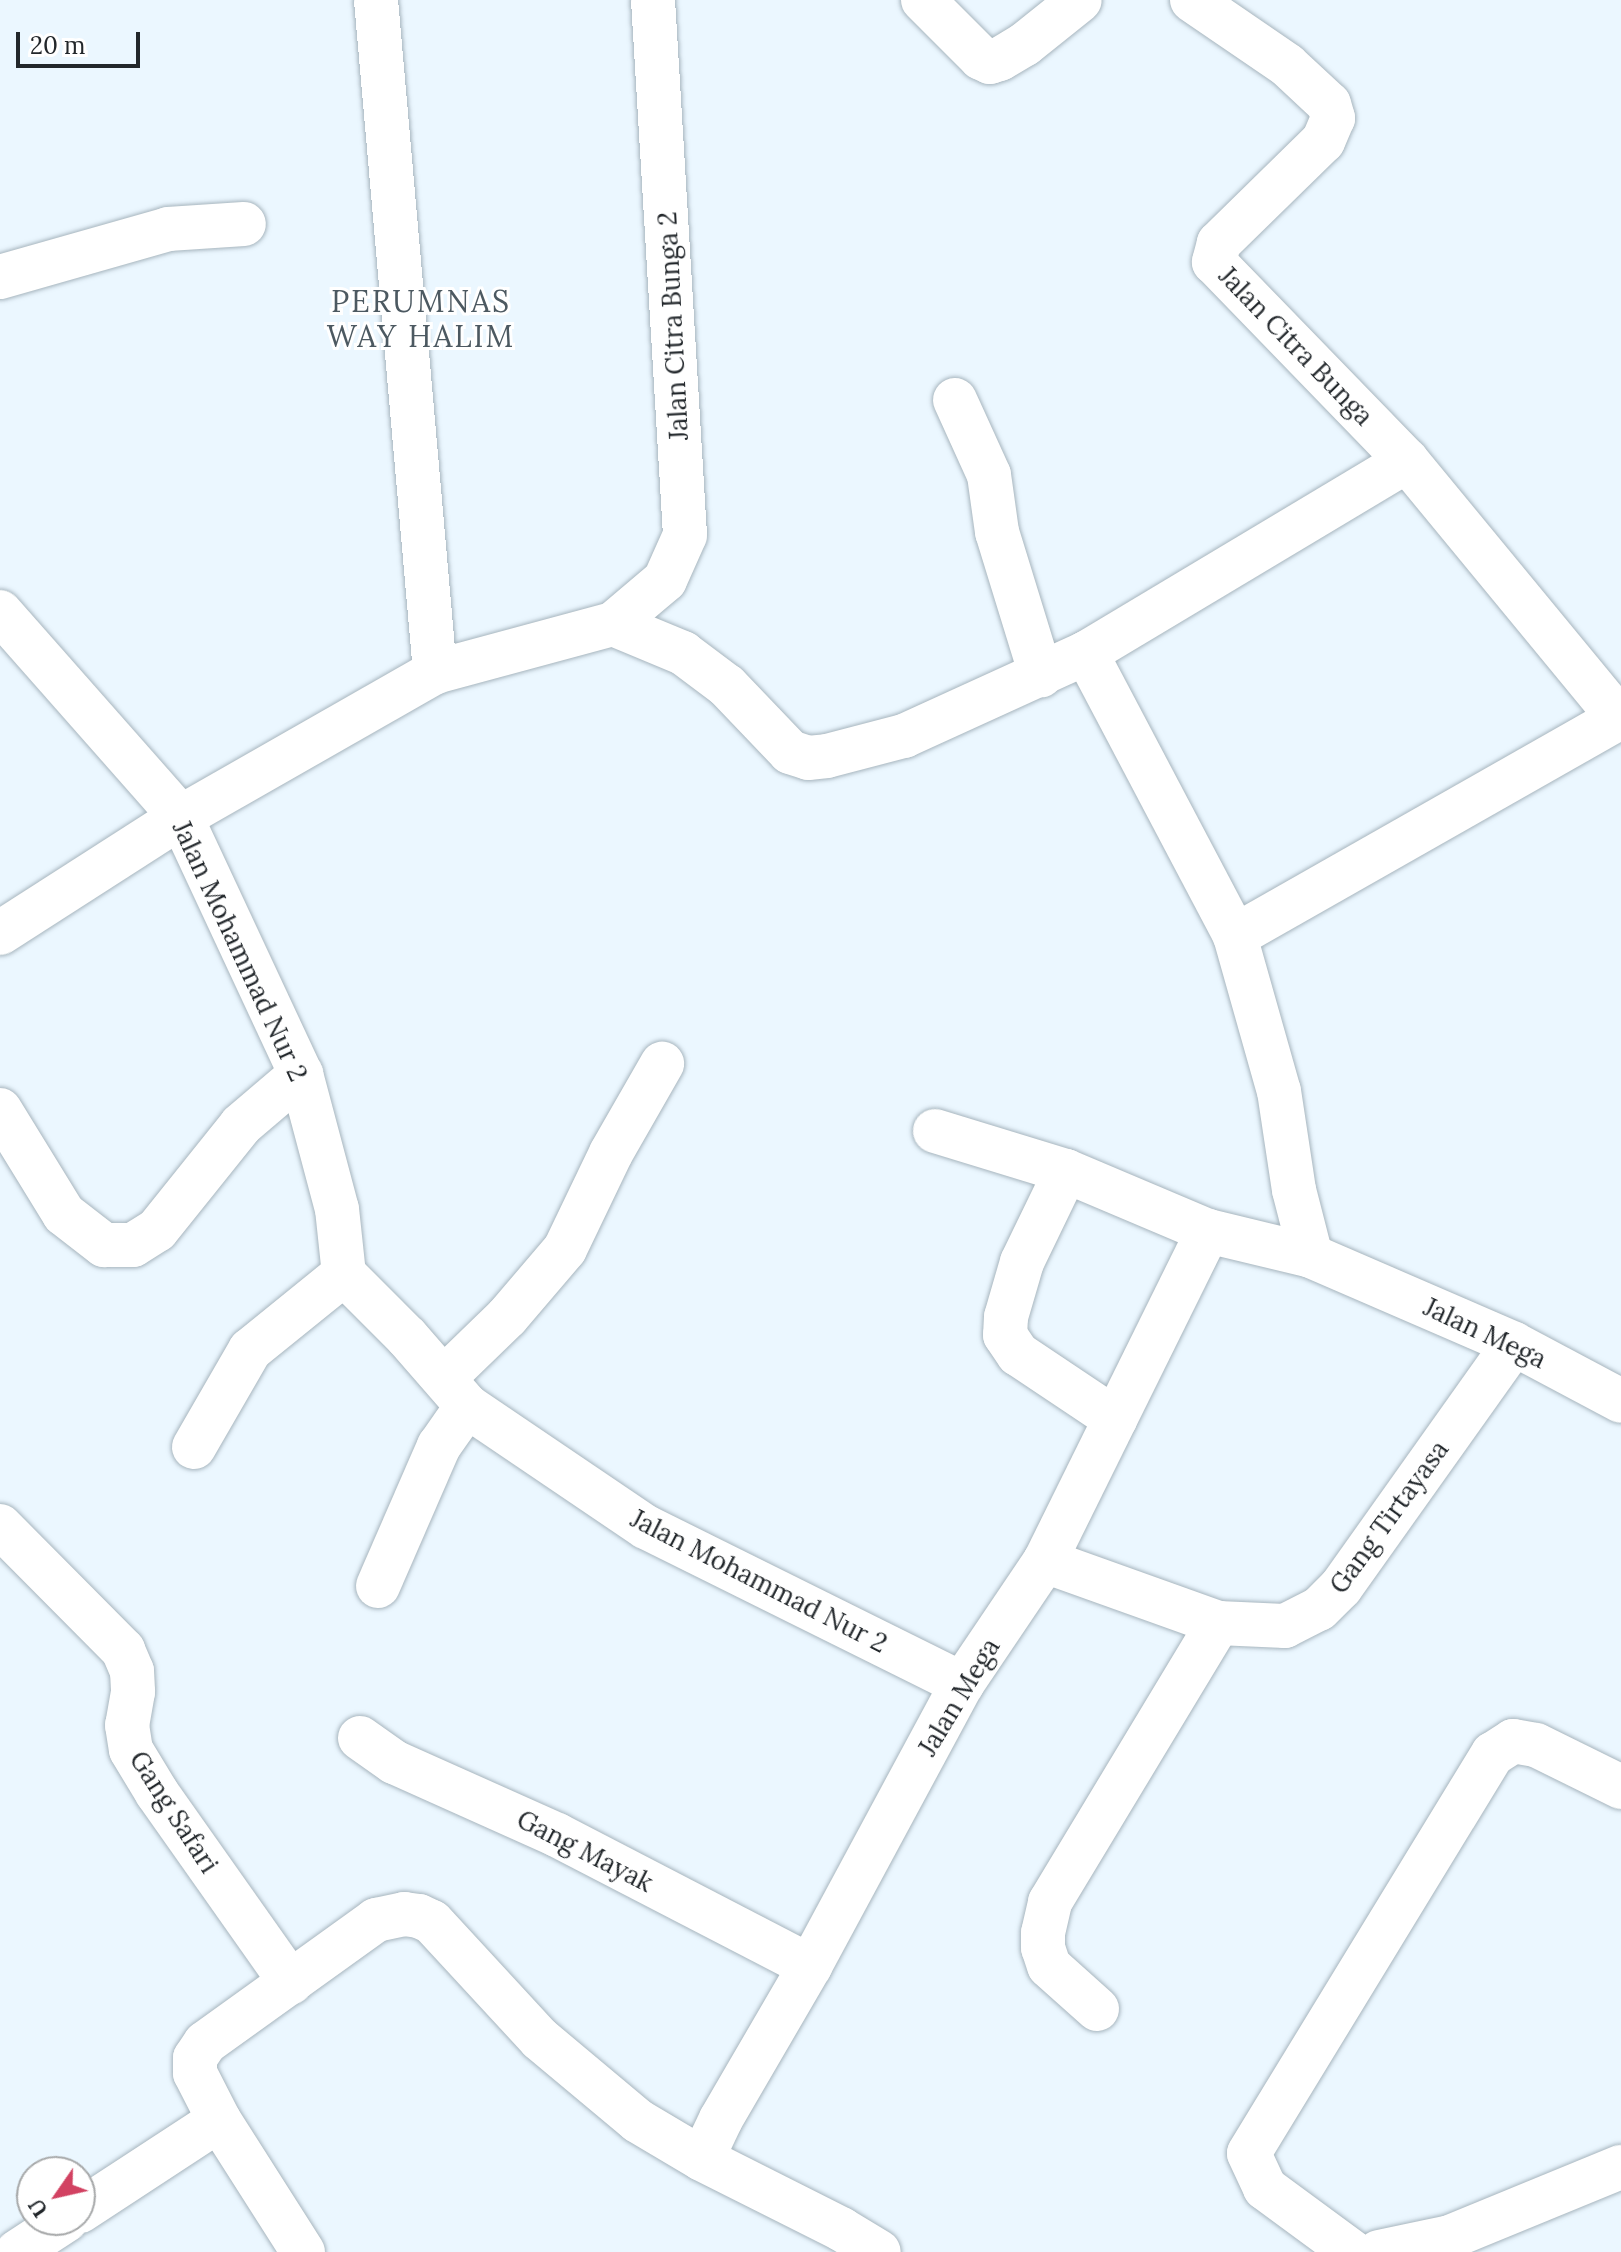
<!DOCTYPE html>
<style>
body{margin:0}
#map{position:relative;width:1621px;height:2252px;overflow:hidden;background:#ebf7ff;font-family:Lora,serif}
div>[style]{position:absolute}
.roads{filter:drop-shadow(0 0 2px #a7b5be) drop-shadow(0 0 2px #a7b5be)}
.minor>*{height:44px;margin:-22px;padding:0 22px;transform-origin:22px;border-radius:22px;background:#fff}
span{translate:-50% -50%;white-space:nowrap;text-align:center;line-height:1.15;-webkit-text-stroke:6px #fff;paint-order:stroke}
.street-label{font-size:26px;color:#22272b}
.quarter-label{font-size:30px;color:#4c5961;letter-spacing:2px}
.north{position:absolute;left:16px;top:2156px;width:80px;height:80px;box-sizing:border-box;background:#fff;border:2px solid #a7a9aa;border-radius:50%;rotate:236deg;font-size:22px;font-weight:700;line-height:32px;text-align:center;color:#22272b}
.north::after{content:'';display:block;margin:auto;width:28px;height:36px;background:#d24262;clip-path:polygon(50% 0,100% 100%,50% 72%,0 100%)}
.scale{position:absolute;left:16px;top:32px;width:124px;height:36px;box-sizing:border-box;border:4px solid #22272b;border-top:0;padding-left:10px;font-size:24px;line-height:28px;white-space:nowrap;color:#22272b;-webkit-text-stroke:6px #fff;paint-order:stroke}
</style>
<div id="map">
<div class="roads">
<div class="minor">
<div style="left:376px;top:0;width:675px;rotate:84.98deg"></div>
<div style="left:923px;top:0;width:82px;rotate:45deg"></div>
<div style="left:981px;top:58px;width:10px;rotate:24deg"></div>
<div style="left:990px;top:62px;width:10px;rotate:-17deg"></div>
<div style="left:1000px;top:59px;width:29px;rotate:-31deg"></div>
<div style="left:1025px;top:44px;width:70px;rotate:-38.7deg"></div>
<div style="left:1192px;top:0;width:115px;rotate:34.4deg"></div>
<div style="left:1287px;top:65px;width:57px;rotate:42.9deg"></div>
<div style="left:1329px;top:104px;width:15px;rotate:74deg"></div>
<div style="left:1333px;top:118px;width:25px;rotate:113deg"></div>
<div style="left:1323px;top:141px;width:146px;rotate:135.6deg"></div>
<div style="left:1219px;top:243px;width:20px;rotate:105deg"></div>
<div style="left:1214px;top:262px;width:277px;rotate:45.9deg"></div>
<div style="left:1407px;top:461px;width:333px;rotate:50.5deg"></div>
<div style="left:0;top:277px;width:175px;rotate:-15.9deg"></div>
<div style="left:168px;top:229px;width:76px;rotate:-3.8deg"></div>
<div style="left:955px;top:400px;width:82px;rotate:65.6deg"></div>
<div style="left:989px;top:475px;width:58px;rotate:82deg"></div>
<div style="left:997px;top:532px;width:150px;rotate:72.9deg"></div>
<div style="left:0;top:612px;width:273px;rotate:48.6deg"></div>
<div style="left:181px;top:817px;width:284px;rotate:65deg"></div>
<div style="left:301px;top:1074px;width:140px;rotate:75.1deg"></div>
<div style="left:337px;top:1209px;width:65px;rotate:83.9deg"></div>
<div style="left:344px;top:1274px;width:89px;rotate:45deg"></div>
<div style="left:407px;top:1337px;width:91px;rotate:49deg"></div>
<div style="left:467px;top:1406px;width:216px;rotate:34.1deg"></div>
<div style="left:646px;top:1527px;width:353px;rotate:26.4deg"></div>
<div style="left:613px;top:624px;width:68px;rotate:-40.2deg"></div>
<div style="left:665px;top:580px;width:49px;rotate:-66deg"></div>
<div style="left:685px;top:535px;width:536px;rotate:-93.42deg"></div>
<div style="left:1086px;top:653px;width:320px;rotate:62.2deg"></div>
<div style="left:1235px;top:936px;width:161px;rotate:74.2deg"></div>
<div style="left:1279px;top:1091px;width:100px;rotate:81.4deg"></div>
<div style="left:1294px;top:1190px;width:68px;rotate:75.6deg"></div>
<div style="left:0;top:933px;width:215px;rotate:-32.7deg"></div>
<div style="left:181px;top:817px;width:292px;rotate:-29.7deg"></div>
<div style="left:435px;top:672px;width:184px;rotate:-15.1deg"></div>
<div style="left:613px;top:624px;width:76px;rotate:22.5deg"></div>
<div style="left:683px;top:653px;width:55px;rotate:36.9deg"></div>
<div style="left:727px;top:686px;width:91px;rotate:46.3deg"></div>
<div style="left:790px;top:752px;width:19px;rotate:18deg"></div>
<div style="left:808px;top:758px;width:19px;rotate:-6deg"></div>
<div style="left:827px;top:756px;width:80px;rotate:-14.6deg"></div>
<div style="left:904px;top:736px;width:200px;rotate:-24.5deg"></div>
<div style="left:1086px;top:653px;width:374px;rotate:-30.9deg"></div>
<div style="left:1235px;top:936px;width:444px;rotate:-29.6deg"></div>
<div style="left:0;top:1110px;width:122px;rotate:58.4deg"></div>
<div style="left:64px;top:1214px;width:51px;rotate:37.8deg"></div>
<div style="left:104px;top:1245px;width:29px"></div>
<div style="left:133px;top:1245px;width:28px;rotate:-32deg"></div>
<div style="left:157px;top:1230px;width:134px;rotate:-51.3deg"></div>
<div style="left:241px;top:1125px;width:79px;rotate:-40.4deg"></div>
<div style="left:935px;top:1131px;width:137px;rotate:17deg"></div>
<div style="left:1066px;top:1171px;width:154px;rotate:22.9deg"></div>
<div style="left:1208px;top:1231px;width:106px;rotate:13.6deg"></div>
<div style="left:1311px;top:1256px;width:221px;rotate:23.4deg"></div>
<div style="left:1514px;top:1344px;width:121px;rotate:28deg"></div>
<div style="left:1066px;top:1171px;width:101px;rotate:115.8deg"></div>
<div style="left:1022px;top:1262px;width:57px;rotate:106.2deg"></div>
<div style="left:1006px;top:1317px;width:18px;rotate:93deg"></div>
<div style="left:1005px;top:1335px;width:23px;rotate:56deg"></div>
<div style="left:1018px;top:1354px;width:117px;rotate:33.8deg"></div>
<div style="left:444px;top:1378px;width:88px;rotate:-44.1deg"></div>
<div style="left:507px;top:1317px;width:89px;rotate:-49.5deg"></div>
<div style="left:565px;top:1249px;width:106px;rotate:-64.4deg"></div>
<div style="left:611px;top:1153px;width:103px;rotate:-60.2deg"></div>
<div style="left:194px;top:1447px;width:112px;rotate:-60deg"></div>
<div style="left:250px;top:1350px;width:121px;rotate:-39deg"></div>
<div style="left:0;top:1526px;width:175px;rotate:45.2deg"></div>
<div style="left:123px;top:1650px;width:23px;rotate:67deg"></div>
<div style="left:132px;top:1671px;width:21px;rotate:87deg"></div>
<div style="left:133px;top:1692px;width:34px;rotate:100deg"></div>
<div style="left:127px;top:1725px;width:25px;rotate:81deg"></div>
<div style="left:131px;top:1750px;width:50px;rotate:58.8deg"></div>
<div style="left:157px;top:1793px;width:232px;rotate:54.8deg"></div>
<div style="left:1045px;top:1561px;width:184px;rotate:19.7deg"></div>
<div style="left:1218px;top:1623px;width:67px;rotate:2.6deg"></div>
<div style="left:1285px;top:1626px;width:38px;rotate:-27deg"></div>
<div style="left:1319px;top:1609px;width:31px;rotate:-45deg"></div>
<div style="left:1341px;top:1587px;width:298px;rotate:-54.6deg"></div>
<div style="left:378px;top:1586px;width:153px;rotate:-66.5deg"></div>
<div style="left:439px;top:1446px;width:49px;rotate:-55deg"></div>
<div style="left:360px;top:1738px;width:42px;rotate:35.2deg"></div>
<div style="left:394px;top:1762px;width:179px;rotate:24.1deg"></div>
<div style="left:557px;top:1835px;width:285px;rotate:27.4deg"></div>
<div style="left:1097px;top:2009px;width:64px;rotate:-138.1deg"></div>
<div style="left:1049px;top:1966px;width:19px;rotate:-108deg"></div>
<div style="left:1043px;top:1948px;width:15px;rotate:-90deg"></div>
<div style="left:1043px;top:1933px;width:32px;rotate:-77deg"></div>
<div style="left:1050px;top:1902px;width:326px;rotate:-58.9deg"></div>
<div style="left:702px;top:2159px;width:44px;rotate:-64.6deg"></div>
<div style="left:721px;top:2119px;width:177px;rotate:-59.8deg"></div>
<div style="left:810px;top:1966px;width:320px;rotate:-61.7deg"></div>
<div style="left:962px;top:1684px;width:148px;rotate:-56deg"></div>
<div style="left:1045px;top:1561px;width:368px;rotate:-63.7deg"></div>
<div style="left:80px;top:2211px;width:166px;rotate:-33.2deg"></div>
<div style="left:17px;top:2252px;width:59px;rotate:-33.1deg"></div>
<div style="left:303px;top:2252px;width:156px;rotate:-122.5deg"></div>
<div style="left:219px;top:2120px;width:53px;rotate:-117.1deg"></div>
<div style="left:195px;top:2073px;width:15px;rotate:-90deg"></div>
<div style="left:195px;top:2058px;width:18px;rotate:-56deg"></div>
<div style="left:205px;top:2043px;width:211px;rotate:-35.7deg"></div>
<div style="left:376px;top:1920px;width:29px;rotate:-12deg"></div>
<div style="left:404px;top:1914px;width:15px;rotate:8deg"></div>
<div style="left:419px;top:1916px;width:14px;rotate:25deg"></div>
<div style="left:432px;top:1922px;width:159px;rotate:47.3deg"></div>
<div style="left:540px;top:2039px;width:128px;rotate:39.9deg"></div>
<div style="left:638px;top:2121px;width:74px;rotate:30.7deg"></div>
<div style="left:702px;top:2159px;width:156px;rotate:26.7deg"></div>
<div style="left:841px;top:2229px;width:44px;rotate:31.2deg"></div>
<div style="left:1352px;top:2252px;width:108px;rotate:-143.7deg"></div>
<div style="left:1265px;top:2188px;width:38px;rotate:-115deg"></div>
<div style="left:1249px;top:2153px;width:468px;rotate:-58.6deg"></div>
<div style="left:1493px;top:1754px;width:24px;rotate:-33deg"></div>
<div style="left:1513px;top:1741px;width:23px;rotate:10deg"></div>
<div style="left:1536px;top:1745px;width:95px;rotate:26.3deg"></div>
<div style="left:1379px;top:2252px;width:73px;rotate:-11.9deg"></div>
<div style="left:1450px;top:2237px;width:185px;rotate:-22.3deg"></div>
</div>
</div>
<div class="street-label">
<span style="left:673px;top:326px;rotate:-93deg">Jalan Citra Bunga 2</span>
<span style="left:1296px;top:346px;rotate:46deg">Jalan Citra Bunga</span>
<span style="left:240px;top:951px;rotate:65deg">Jalan Mohammad Nur 2</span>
<span style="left:1485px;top:1333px;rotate:25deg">Jalan Mega</span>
<span style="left:1389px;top:1517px;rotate:-54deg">Gang Tirtayasa</span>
<span style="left:759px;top:1581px;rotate:27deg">Jalan Mohammad Nur 2</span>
<span style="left:959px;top:1697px;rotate:-59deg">Jalan Mega</span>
<span style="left:174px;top:1812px;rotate:57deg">Gang Safari</span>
<span style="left:585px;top:1851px;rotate:27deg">Gang Mayak</span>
</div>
<div class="quarter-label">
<span style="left:421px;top:318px">PERUMNAS<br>WAY HALIM</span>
</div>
<div class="north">U</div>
<div class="scale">20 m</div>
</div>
